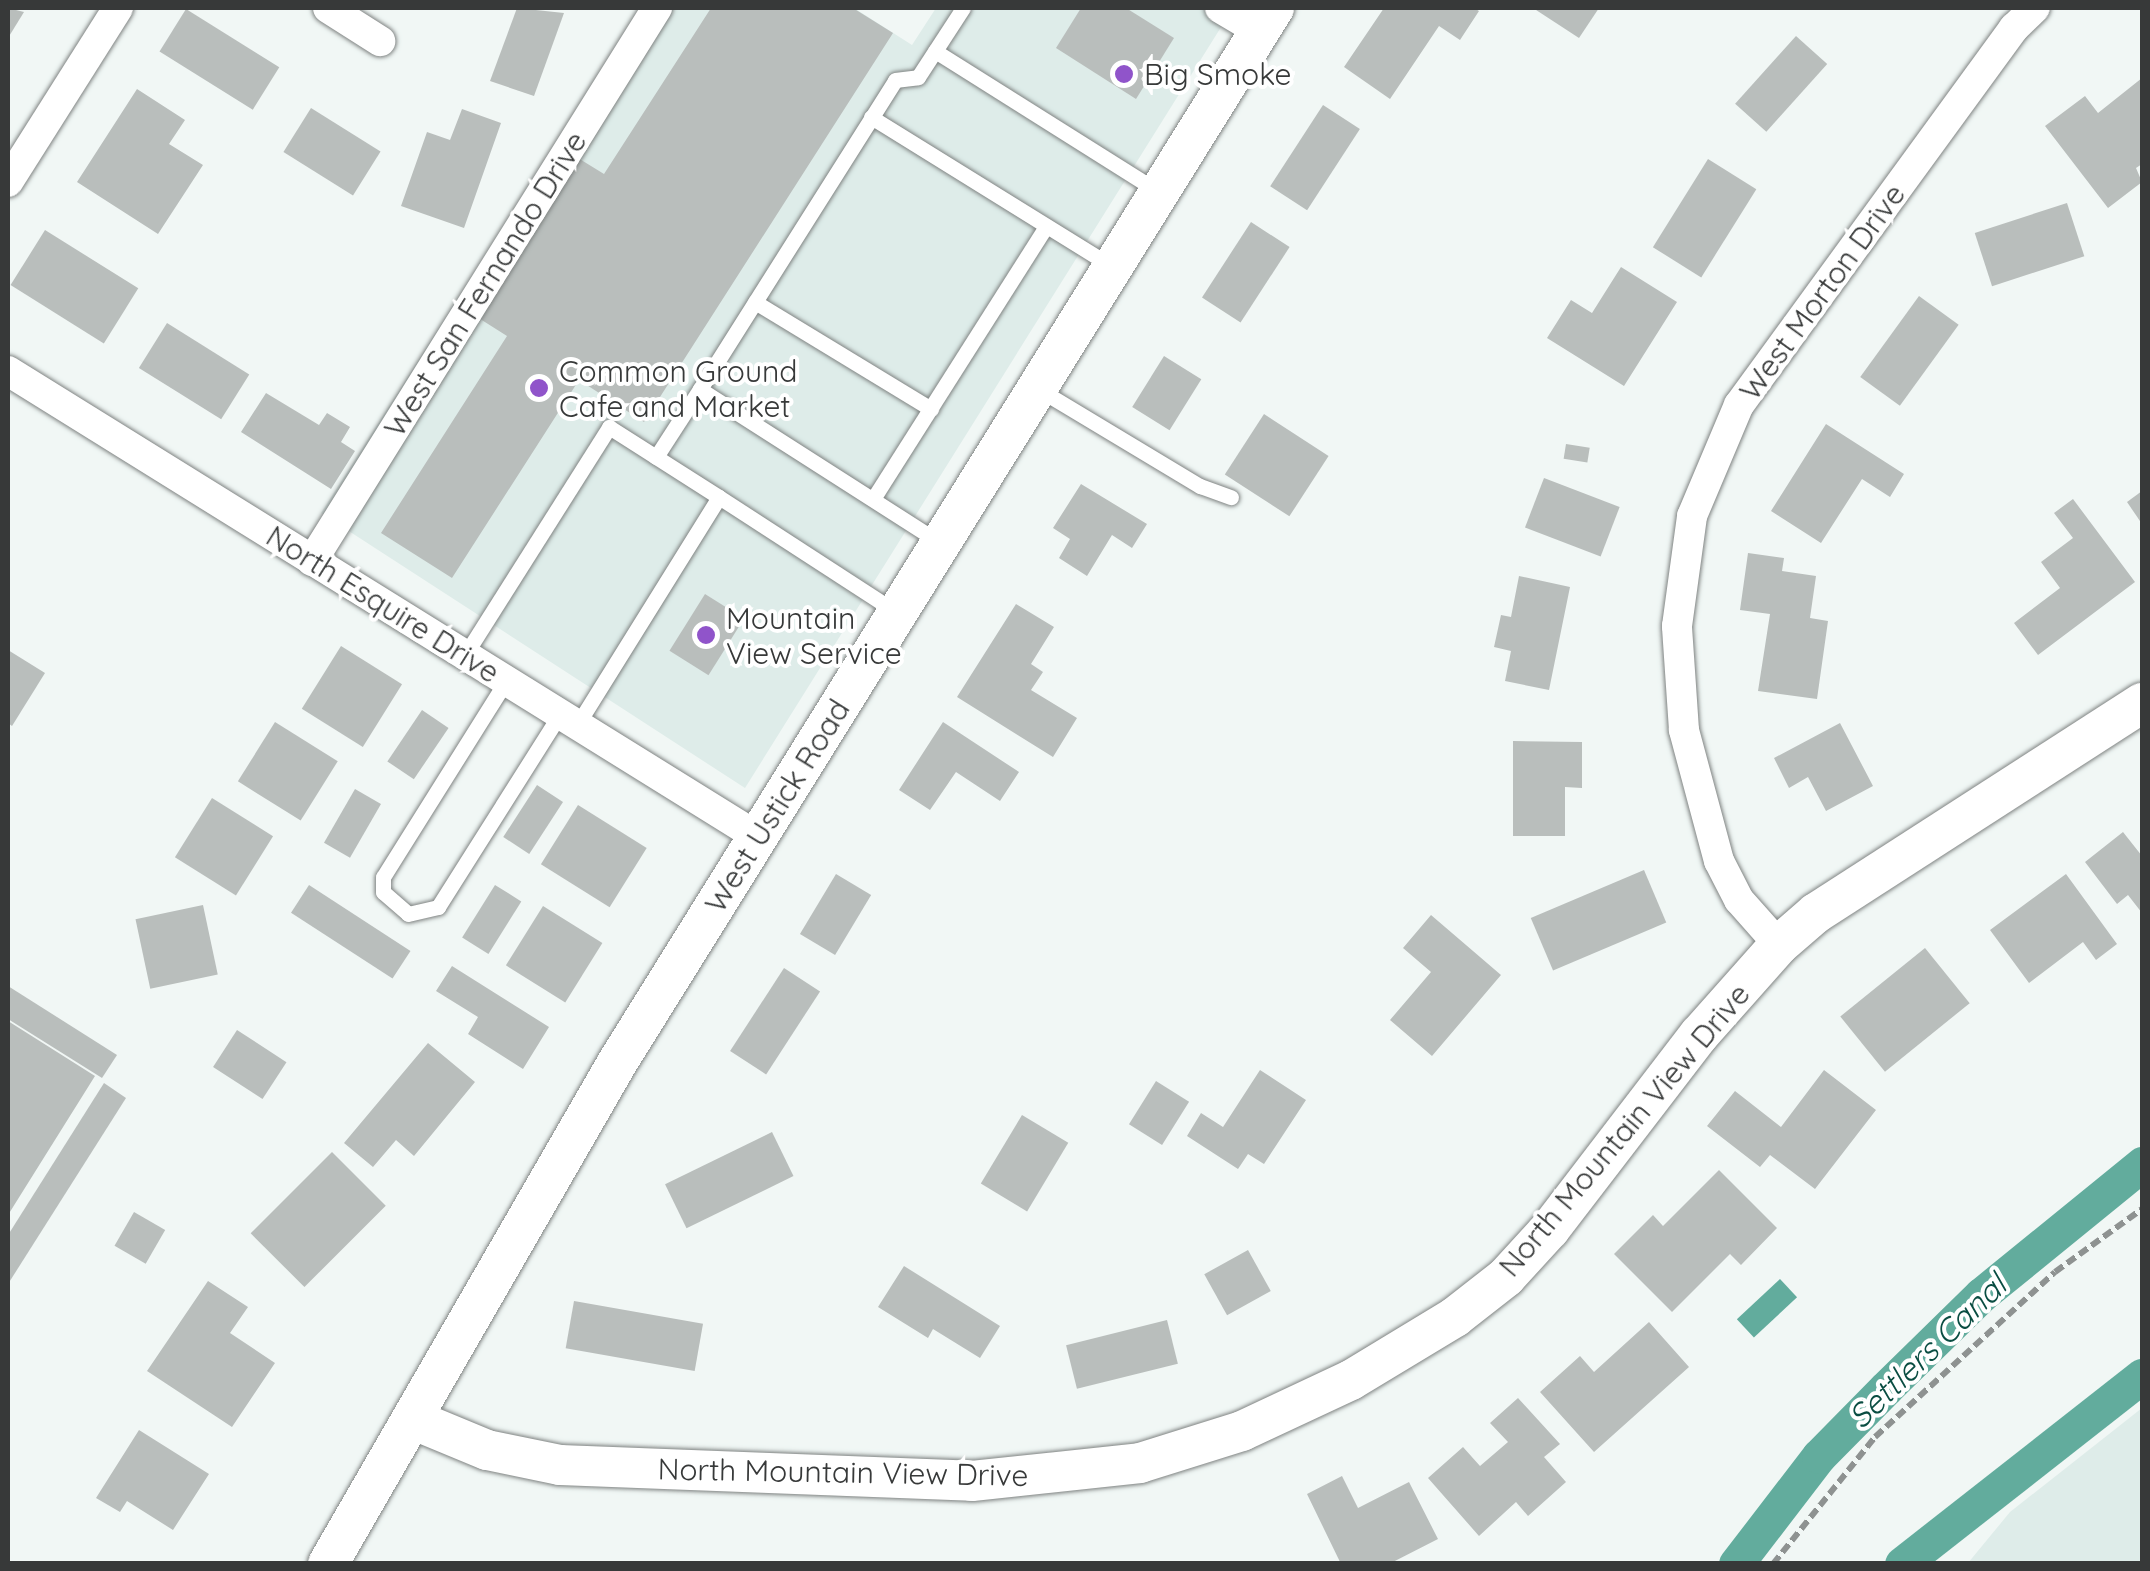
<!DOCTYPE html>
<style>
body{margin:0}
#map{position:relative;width:2150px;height:1571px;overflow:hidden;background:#f1f7f5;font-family:Quicksand,sans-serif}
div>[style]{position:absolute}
.built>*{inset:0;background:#deece9}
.water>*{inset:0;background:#62ac9d;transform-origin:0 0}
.canal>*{height:35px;margin:-17.5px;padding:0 17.5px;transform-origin:17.5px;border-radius:17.5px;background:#62ac9d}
.building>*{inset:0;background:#b9bebc;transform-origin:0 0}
.path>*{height:6px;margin-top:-3px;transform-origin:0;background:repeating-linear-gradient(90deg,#8e9291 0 10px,transparent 0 15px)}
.roads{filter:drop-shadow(0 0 2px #7f8382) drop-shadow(0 0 2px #7f8382)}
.lane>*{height:15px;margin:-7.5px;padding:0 7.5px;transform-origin:7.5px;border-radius:7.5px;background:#fff}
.street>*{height:30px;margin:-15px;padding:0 15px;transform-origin:15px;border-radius:15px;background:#fff}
.secondary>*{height:40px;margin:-20px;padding:0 20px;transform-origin:20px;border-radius:20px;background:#fff}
.dots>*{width:28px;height:28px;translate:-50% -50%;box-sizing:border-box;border:5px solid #fff;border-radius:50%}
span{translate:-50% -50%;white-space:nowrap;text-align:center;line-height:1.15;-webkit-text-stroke:8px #fff;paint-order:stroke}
.poi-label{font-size:30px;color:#373939}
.left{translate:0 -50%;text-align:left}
.street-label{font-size:30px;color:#373939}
.water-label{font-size:32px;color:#0a4d42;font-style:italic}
.frame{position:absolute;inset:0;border:10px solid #373939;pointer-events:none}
</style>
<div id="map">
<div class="built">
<div style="clip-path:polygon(643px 8px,854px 8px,912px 45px,936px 8px,1233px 8px,745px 788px,321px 513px)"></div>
<div style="clip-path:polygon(2142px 1408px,2142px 1563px,1968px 1563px,2010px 1512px)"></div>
</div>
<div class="water">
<div style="left:1780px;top:1279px;width:25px;height:59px;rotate:47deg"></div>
</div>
<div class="canal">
<div style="left:1736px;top:1564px;width:136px;rotate:-52.5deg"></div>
<div style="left:1819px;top:1456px;width:95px;rotate:-45.4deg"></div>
<div style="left:1886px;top:1388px;width:133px;rotate:-44.4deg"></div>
<div style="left:1981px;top:1295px;width:208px;rotate:-39.1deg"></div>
<div style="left:1902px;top:1564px;width:305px;rotate:-38.1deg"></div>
</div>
<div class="building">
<div style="clip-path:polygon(8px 8px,24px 12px,8px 38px)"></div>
<div style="clip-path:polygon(517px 8px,564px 13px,534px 96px,490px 81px)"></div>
<div style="clip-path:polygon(711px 8px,853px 8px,893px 33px,644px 422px,579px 380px,452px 578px,381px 533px,507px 336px,477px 317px,578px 158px,604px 174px)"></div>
<div style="clip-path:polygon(1081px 8px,1126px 8px,1174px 38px,1136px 99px,1056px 48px)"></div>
<div style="clip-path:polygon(1384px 8px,1474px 8px,1479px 11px,1460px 40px,1439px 26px,1390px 99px,1344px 67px)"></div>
<div style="clip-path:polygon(1533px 8px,1599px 8px,1579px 38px)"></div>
<div style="left:186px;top:9px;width:110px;height:50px;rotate:32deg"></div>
<div style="left:1796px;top:36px;width:42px;height:91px;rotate:42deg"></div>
<div style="clip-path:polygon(2142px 78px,2142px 164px,2136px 168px,2142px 182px,2108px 208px,2045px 126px,2085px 96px,2098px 113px)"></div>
<div style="clip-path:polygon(137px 89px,185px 120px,169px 144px,203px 165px,158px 234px,77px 182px)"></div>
<div style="left:1323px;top:105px;width:44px;height:97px;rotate:33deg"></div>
<div style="left:311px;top:108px;width:82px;height:52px;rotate:32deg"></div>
<div style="clip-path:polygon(462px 109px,501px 123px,464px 228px,401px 206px,427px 132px,450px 140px)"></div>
<div style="left:1708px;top:159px;width:57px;height:104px;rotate:32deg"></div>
<div style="left:2067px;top:203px;width:56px;height:97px;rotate:72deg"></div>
<div style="left:1251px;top:222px;width:46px;height:90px;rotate:33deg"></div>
<div style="left:45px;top:230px;width:110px;height:65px;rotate:32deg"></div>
<div style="clip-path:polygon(1621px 267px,1677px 302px,1624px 386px,1547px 338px,1571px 300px,1592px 313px)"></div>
<div style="left:1919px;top:296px;width:49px;height:100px;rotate:36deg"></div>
<div style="left:167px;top:323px;width:97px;height:53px;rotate:32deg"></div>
<div style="left:1164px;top:356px;width:44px;height:60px;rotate:32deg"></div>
<div style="clip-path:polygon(266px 393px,319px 425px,327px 413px,350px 427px,341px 442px,355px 451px,331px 489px,241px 432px)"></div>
<div style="left:1264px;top:414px;width:77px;height:72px;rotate:33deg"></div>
<div style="clip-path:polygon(1826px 424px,1904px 474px,1890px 497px,1862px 479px,1821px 543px,1771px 511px)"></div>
<div style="left:1566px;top:444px;width:24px;height:15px;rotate:9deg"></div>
<div style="left:1544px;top:478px;width:81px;height:53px;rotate:21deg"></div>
<div style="clip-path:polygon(1081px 484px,1147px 524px,1132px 548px,1112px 535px,1087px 576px,1059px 558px,1070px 539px,1053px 528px)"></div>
<div style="clip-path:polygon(2142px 491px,2142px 524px,2127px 502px)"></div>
<div style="clip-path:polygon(2073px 499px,2135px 582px,2038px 655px,2014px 623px,2060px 588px,2041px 562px,2073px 538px,2054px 513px)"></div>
<div style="clip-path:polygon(1748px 553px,1784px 558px,1782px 571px,1816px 576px,1810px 618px,1828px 621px,1817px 699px,1758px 691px,1770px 614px,1740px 610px)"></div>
<div style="clip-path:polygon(1519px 576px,1570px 587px,1549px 690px,1505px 681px,1511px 651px,1494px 647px,1501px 615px,1511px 617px)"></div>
<div style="left:705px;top:594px;width:46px;height:67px;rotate:32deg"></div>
<div style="clip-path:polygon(1016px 604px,1054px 627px,1031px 664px,1043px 672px,1031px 690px,1077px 718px,1053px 757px,957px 697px)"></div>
<div style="left:341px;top:646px;width:72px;height:74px;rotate:32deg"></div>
<div style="clip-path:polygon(8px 650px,45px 673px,12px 726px,8px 723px)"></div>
<div style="left:422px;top:710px;width:32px;height:62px;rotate:34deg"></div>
<div style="left:275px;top:722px;width:74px;height:70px;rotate:32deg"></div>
<div style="clip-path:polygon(943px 722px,1019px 772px,1000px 801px,956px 772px,930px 810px,899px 790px)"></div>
<div style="clip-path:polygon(1840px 723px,1873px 786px,1826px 811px,1808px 777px,1789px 788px,1774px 758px)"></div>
<div style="clip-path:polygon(1513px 741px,1582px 742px,1582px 788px,1565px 787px,1565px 836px,1513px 836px)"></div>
<div style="left:537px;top:785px;width:31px;height:62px;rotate:33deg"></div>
<div style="left:355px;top:789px;width:30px;height:62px;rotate:30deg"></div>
<div style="left:212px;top:798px;width:72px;height:70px;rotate:32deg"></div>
<div style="left:578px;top:805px;width:81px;height:70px;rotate:32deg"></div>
<div style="clip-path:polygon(2123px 832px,2142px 856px,2142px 913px,2128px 895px,2117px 904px,2085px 862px)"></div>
<div style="left:1644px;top:870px;width:57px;height:123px;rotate:67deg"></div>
<div style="left:836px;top:874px;width:41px;height:70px;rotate:31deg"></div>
<div style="clip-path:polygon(2066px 874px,2117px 944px,2096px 960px,2083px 942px,2029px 983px,1990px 930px)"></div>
<div style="left:309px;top:885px;width:121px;height:33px;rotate:33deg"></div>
<div style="left:495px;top:885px;width:31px;height:62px;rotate:32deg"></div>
<div style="left:203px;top:905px;width:71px;height:69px;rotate:78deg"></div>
<div style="left:543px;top:906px;width:70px;height:70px;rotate:32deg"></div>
<div style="clip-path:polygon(1431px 915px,1501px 975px,1432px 1056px,1390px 1020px,1431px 972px,1403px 948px)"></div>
<div style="left:1925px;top:948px;width:71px;height:109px;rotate:51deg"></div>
<div style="clip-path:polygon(452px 966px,549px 1027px,523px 1069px,468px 1034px,478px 1017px,436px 991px)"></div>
<div style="left:784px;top:968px;width:43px;height:99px;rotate:33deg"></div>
<div style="clip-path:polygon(8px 986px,117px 1055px,102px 1078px,8px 1019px)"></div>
<div style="clip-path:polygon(8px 1021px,95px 1076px,8px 1215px,9px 1096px)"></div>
<div style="left:237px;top:1030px;width:59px;height:44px;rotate:33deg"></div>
<div style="clip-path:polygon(428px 1043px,475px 1082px,414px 1156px,396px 1140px,373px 1167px,344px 1143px)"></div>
<div style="clip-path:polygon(1260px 1070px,1306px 1100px,1264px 1164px,1248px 1154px,1238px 1169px,1187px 1136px,1201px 1113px,1223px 1127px)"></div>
<div style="clip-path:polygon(1824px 1070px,1876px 1110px,1815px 1189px,1770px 1155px,1760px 1167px,1707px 1126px,1735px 1091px,1781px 1127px)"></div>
<div style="left:1156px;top:1081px;width:39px;height:51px;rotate:32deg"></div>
<div style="clip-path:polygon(104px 1083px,126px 1098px,8px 1284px,8px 1235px)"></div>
<div style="left:1022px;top:1115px;width:54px;height:80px;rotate:31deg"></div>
<div style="left:772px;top:1132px;width:49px;height:119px;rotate:64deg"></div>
<div style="left:332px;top:1152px;width:76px;height:115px;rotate:45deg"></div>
<div style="clip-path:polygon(1719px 1170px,1777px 1228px,1741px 1265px,1730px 1254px,1672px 1312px,1614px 1254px,1653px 1215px,1663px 1226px)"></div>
<div style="left:134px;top:1212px;width:36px;height:39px;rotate:30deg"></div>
<div style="left:1248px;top:1250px;width:47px;height:50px;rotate:61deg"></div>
<div style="clip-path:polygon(904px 1266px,1000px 1326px,980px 1358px,933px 1329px,928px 1338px,878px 1307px)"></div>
<div style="clip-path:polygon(208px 1281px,248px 1307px,230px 1333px,275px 1363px,232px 1427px,147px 1371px)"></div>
<div style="left:574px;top:1301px;width:131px;height:48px;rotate:10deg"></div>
<div style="left:1167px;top:1320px;width:45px;height:104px;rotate:76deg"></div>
<div style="clip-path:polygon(1649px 1322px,1689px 1367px,1594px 1452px,1540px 1392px,1580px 1356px,1594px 1372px)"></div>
<div style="clip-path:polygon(1518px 1398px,1560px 1444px,1544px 1457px,1566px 1482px,1528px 1516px,1516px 1502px,1479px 1536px,1428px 1478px,1463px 1447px,1480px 1466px,1508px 1442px,1490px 1423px)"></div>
<div style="clip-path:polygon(139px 1430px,209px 1474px,173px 1530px,127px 1501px,120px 1512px,96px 1498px)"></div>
<div style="clip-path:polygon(1342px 1476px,1358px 1508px,1409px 1482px,1438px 1539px,1389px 1564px,1341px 1564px,1307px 1494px)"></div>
</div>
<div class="path">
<div style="left:1773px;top:1564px;width:163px;rotate:-51.2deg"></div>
<div style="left:1875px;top:1437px;width:244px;rotate:-42.5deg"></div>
<div style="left:2055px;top:1272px;width:107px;rotate:-35.9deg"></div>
</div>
<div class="roads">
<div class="lane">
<div style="left:935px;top:51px;width:265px;rotate:32.2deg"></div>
<div style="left:871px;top:117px;width:285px;rotate:31.8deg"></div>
<div style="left:755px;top:302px;width:206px;rotate:31.3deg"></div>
<div style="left:1040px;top:390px;width:187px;rotate:31deg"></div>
<div style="left:1200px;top:486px;width:33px;rotate:20deg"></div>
<div style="left:656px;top:457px;width:81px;rotate:-57.1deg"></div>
<div style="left:719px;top:497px;width:211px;rotate:33deg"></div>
<div style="left:873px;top:499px;width:323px;rotate:-57.6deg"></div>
<div style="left:939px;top:542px;width:284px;rotate:-147.4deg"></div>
<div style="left:700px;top:389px;width:365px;rotate:-57.7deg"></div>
<div style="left:895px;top:80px;width:23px;rotate:-7deg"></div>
<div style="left:918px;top:77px;width:82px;rotate:-56.9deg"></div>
<div style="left:465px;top:655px;width:270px;rotate:-57.7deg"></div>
<div style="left:609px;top:427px;width:130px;rotate:32.5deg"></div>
<div style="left:719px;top:497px;width:269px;rotate:121.9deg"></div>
<div style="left:506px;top:681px;width:231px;rotate:122.1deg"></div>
<div style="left:383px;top:877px;width:15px;rotate:90deg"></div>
<div style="left:383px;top:892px;width:33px;rotate:41deg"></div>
<div style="left:408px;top:914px;width:31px;rotate:-13deg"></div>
<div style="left:438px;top:907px;width:228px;rotate:-57.7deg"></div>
</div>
<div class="street">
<div style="left:328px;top:8px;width:62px;rotate:32.4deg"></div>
<div style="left:1220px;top:8px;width:45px;rotate:30.5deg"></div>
<div style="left:8px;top:182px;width:206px;rotate:-57.7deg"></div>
<div style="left:8px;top:371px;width:883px;rotate:31.85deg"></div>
<div style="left:312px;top:561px;width:652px;rotate:-58.04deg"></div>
<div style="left:1779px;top:945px;width:60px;rotate:-131.6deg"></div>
<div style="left:1739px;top:900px;width:44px;rotate:-117.1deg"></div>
<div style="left:1719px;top:861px;width:136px;rotate:-105deg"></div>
<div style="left:1684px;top:730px;width:104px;rotate:-93.9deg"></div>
<div style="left:1677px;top:626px;width:111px;rotate:-82.2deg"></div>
<div style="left:1692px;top:516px;width:121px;rotate:-67.1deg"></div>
<div style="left:1739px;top:405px;width:467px;rotate:-53.9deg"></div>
<div style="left:2014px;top:28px;width:29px;rotate:-44deg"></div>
</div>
<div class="secondary">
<div style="left:412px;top:1419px;width:81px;rotate:22.5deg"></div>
<div style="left:487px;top:1450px;width:75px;rotate:11.6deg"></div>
<div style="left:560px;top:1465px;width:412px;rotate:2.2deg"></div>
<div style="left:972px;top:1481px;width:169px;rotate:-6.1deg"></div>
<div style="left:1140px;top:1463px;width:107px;rotate:-17.4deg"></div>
<div style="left:1242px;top:1431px;width:120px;rotate:-25.1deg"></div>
<div style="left:1351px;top:1380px;width:122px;rotate:-31.2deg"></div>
<div style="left:1455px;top:1317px;width:65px;rotate:-38.1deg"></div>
<div style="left:1506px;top:1277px;width:65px;rotate:-47.5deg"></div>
<div style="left:1550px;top:1229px;width:245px;rotate:-52.5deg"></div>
<div style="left:1699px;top:1035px;width:120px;rotate:-48.4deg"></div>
<div style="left:1779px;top:945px;width:49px;rotate:-40.9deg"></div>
<div style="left:1816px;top:913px;width:388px;rotate:-32.8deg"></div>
<div style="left:328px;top:1564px;width:578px;rotate:-60.02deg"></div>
<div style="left:617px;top:1063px;width:1243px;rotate:-58.09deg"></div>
</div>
</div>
<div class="dots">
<div style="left:1124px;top:74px;background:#9054ca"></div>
<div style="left:539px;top:388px;background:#9054ca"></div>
<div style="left:706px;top:635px;background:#9054ca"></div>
</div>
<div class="poi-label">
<span class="left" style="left:1144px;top:74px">Big Smoke</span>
<span class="left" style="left:559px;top:388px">Common Ground<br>Cafe and Market</span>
<span class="left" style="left:726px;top:635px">Mountain<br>View Service</span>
</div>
<div class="street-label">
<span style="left:485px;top:284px;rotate:-58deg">West San Fernando Drive</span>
<span style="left:1822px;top:292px;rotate:-54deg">West Morton Drive</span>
<span style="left:383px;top:604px;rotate:32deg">North Esquire Drive</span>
<span style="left:777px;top:806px;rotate:-58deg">West Ustick Road</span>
<span style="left:1624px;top:1130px;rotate:-50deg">North Mountain View Drive</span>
<span style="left:843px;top:1472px;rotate:1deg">North Mountain View Drive</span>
</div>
<div class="water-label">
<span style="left:1927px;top:1351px;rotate:-44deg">Settlers Canal</span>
</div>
<div class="frame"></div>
</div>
